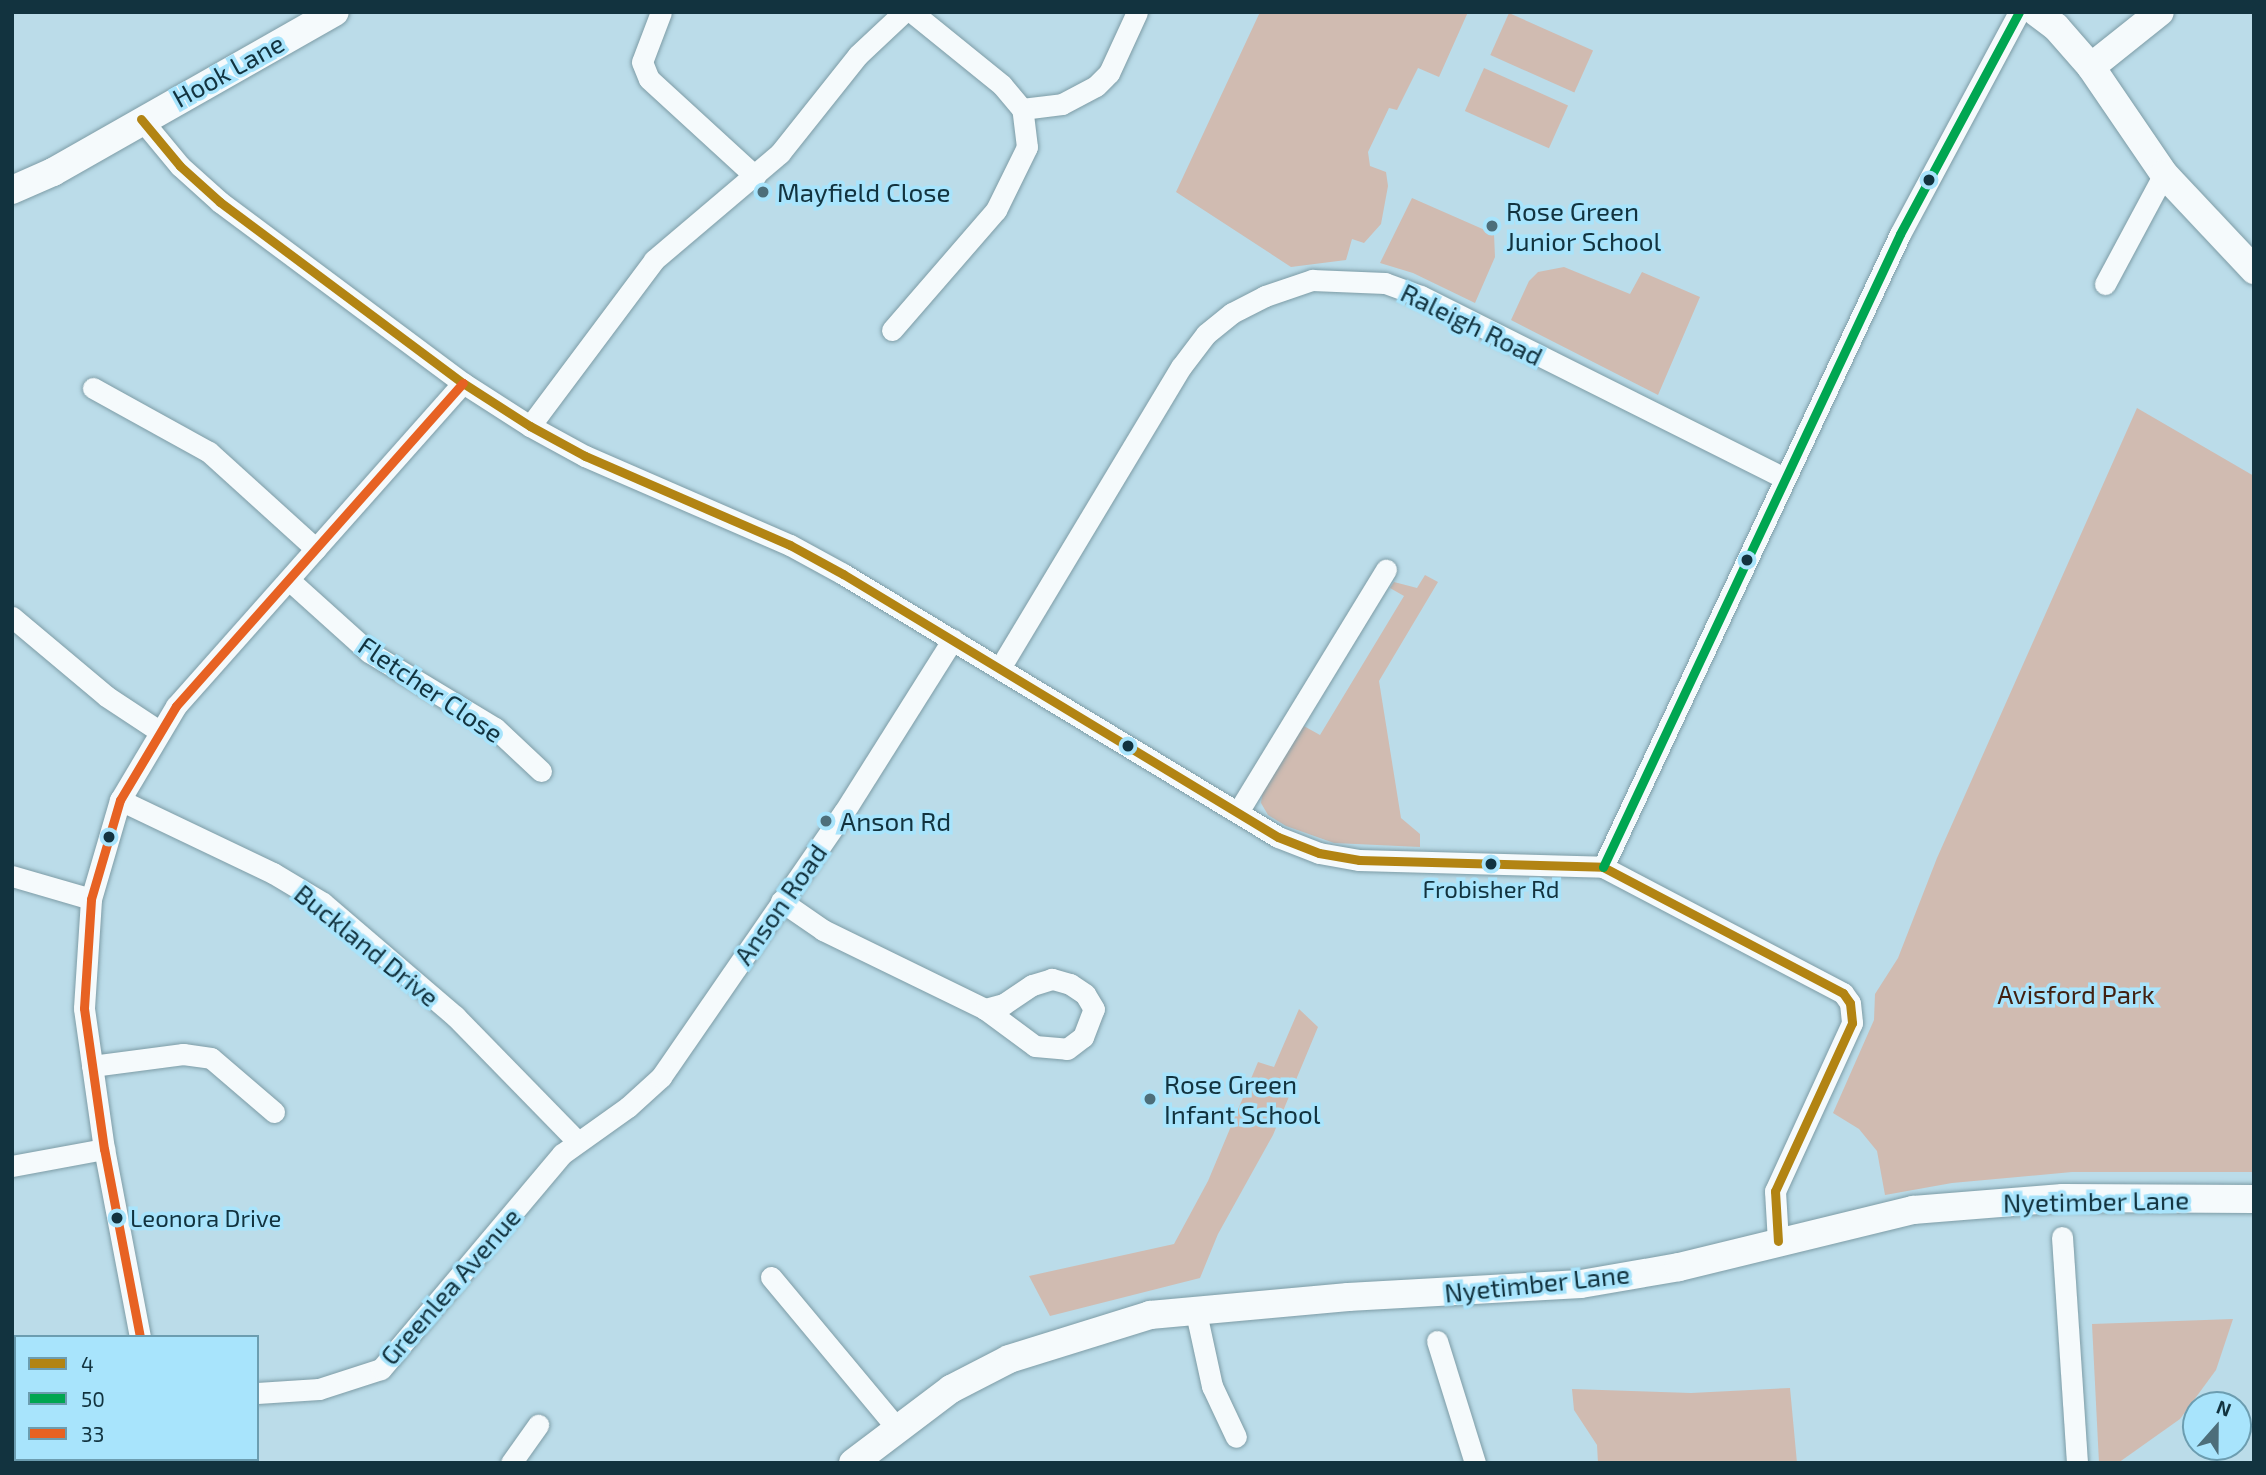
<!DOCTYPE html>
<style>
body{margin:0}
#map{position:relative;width:2266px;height:1475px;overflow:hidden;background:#bbdce9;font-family:"Exo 2",sans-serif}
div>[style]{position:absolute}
.green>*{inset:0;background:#d0bbb1;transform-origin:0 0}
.roads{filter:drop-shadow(0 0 2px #7d9ca6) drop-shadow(0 0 2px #7d9ca6)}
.street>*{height:21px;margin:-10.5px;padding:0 10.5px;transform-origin:10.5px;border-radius:10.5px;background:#f5fafc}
.secondary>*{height:28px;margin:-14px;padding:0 14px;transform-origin:14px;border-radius:14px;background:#f5fafc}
.bus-1>*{height:9px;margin:-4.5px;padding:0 4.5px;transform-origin:4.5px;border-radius:4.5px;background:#b28413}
.bus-2>*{height:9px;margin:-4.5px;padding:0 4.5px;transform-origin:4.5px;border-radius:4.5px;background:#00a651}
.bus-3>*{height:9px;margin:-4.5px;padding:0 4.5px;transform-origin:4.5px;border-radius:4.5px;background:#e76223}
.dots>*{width:19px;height:19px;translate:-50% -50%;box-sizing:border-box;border:4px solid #a8e4fc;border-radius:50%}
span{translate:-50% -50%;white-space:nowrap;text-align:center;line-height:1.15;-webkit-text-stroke:7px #a8e4fc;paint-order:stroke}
.bus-label{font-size:24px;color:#12333f}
.left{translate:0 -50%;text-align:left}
.street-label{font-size:26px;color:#12333f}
.poi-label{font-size:26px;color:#12333f}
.park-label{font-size:26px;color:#422010}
.frame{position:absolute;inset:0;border:14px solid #12333f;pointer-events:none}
.legend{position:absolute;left:14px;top:1335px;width:245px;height:126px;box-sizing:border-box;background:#a8e4fc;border:2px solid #6c9db0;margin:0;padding:9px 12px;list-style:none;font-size:21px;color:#12333f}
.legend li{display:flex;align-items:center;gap:14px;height:35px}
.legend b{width:35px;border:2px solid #6c9db0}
.north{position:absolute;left:2182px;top:1391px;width:70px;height:70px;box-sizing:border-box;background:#a8e4fc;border:2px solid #6c9db0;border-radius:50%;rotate:21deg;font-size:19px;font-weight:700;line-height:28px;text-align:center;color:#12333f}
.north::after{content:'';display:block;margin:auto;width:24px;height:32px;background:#4d6e7a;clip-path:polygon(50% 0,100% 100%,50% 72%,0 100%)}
</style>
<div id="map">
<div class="green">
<div style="clip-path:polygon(1260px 12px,1468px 12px,1439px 77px,1418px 68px,1397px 110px,1389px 108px,1368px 152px,1370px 166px,1386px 172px,1388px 186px,1381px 224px,1364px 243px,1352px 239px,1346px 260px,1291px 267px,1176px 192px)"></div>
<div style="left:1509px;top:13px;width:92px;height:46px;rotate:24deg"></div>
<div style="left:1484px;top:68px;width:92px;height:47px;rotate:24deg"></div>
<div style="clip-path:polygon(1412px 198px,1494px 234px,1495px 257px,1475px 303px,1413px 273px,1380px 263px)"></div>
<div style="clip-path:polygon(1564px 267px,1630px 294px,1642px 272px,1700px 297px,1658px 395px,1511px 320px,1529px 281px,1538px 272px)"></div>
<div style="clip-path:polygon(2137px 408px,2254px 476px,2254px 1172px,2072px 1172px,1952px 1183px,1885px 1195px,1877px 1151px,1859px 1129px,1833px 1113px,1874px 1020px,1875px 994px,1898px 958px,1937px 858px)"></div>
<div style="clip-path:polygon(1425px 575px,1438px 582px,1379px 681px,1401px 818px,1420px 834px,1420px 847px,1334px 843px,1286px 826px,1268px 815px,1261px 803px,1263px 788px,1302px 725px,1320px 735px,1404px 596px,1390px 588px,1394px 582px,1417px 588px)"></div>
<div style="clip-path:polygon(1299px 1009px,1318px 1027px,1273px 1135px,1218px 1234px,1200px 1278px,1050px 1316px,1029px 1276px,1174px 1244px,1208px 1181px,1258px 1062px,1274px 1067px)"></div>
<div style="clip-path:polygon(2233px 1319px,2216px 1370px,2180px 1419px,2118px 1463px,2099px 1463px,2092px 1324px)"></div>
<div style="clip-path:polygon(1790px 1388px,1797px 1463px,1598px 1463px,1597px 1445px,1574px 1410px,1572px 1389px,1691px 1393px)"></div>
</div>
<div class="roads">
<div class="street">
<div style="left:661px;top:12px;width:53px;rotate:110.8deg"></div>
<div style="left:642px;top:62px;width:18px;rotate:68deg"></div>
<div style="left:649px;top:79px;width:144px;rotate:42.5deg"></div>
<div style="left:1022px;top:109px;width:40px;rotate:-7.1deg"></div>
<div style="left:1062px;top:104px;width:38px;rotate:-28deg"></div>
<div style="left:1096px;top:86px;width:18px;rotate:-45deg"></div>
<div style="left:1109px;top:73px;width:67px;rotate:-65.3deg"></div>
<div style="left:141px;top:119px;width:61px;rotate:50.3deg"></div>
<div style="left:180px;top:166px;width:54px;rotate:42deg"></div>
<div style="left:220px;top:202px;width:303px;rotate:36.7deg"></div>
<div style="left:463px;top:383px;width:80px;rotate:32.7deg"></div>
<div style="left:530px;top:426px;width:63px;rotate:28.6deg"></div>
<div style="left:585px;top:456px;width:223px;rotate:23.5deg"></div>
<div style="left:790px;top:545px;width:60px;rotate:28.7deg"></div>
<div style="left:843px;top:574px;width:508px;rotate:31.16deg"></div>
<div style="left:1278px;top:837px;width:44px;rotate:21.3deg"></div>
<div style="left:1319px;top:853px;width:41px;rotate:9.9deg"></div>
<div style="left:1359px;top:860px;width:244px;rotate:1.6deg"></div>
<div style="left:1603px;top:867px;width:271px;rotate:27.7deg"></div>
<div style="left:1843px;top:993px;width:12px;rotate:55deg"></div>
<div style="left:1850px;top:1003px;width:20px;rotate:84deg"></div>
<div style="left:1852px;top:1023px;width:185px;rotate:114.6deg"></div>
<div style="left:1775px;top:1191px;width:50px;rotate:86.6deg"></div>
<div style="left:2105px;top:284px;width:125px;rotate:-61.8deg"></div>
<div style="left:892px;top:330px;width:159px;rotate:-49.1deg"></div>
<div style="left:996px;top:210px;width:70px;rotate:-63.8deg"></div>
<div style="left:1027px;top:147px;width:38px;rotate:-97deg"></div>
<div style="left:1022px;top:109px;width:31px;rotate:-130deg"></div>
<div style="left:1002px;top:85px;width:116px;rotate:-141deg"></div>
<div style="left:93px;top:388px;width:132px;rotate:28.9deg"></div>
<div style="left:209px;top:452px;width:144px;rotate:42.2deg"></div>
<div style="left:530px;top:426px;width:207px;rotate:-53.2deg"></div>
<div style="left:654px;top:260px;width:165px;rotate:-40.3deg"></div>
<div style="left:780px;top:153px;width:125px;rotate:-51.5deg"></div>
<div style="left:858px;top:55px;width:63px;rotate:-43.1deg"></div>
<div style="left:289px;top:580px;width:108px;rotate:42deg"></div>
<div style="left:369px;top:652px;width:147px;rotate:31.1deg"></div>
<div style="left:495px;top:728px;width:63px;rotate:43.1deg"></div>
<div style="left:12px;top:617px;width:123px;rotate:40deg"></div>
<div style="left:106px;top:696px;width:64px;rotate:33.4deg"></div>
<div style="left:1000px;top:668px;width:351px;rotate:-59deg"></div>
<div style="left:1181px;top:367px;width:41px;rotate:-52.9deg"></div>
<div style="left:1206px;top:334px;width:33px;rotate:-39deg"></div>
<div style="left:1232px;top:313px;width:37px;rotate:-27deg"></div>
<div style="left:1265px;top:296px;width:50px;rotate:-18.8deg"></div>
<div style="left:1312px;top:280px;width:73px;rotate:2.4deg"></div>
<div style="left:1385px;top:283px;width:38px;rotate:20deg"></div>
<div style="left:1421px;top:296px;width:405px;rotate:26.6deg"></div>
<div style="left:120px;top:800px;width:170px;rotate:25.5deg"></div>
<div style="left:273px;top:873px;width:58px;rotate:31deg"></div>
<div style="left:323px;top:903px;width:174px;rotate:40.6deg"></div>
<div style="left:455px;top:1016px;width:175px;rotate:45.7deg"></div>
<div style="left:1238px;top:812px;width:284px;rotate:-58.6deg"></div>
<div style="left:1603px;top:867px;width:699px;rotate:-64.86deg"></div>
<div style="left:1900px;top:234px;width:252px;rotate:-61.8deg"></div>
<div style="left:12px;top:876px;width:82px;rotate:16.2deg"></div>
<div style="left:781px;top:901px;width:51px;rotate:34.6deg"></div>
<div style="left:823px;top:930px;width:180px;rotate:26deg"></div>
<div style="left:985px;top:1009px;width:62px;rotate:36.5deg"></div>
<div style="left:1035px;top:1046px;width:32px;rotate:5deg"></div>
<div style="left:1067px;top:1049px;width:20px;rotate:-37deg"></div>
<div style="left:1083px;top:1037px;width:30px;rotate:-69deg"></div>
<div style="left:1094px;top:1009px;width:17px;rotate:-121deg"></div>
<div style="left:1085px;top:994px;width:18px;rotate:-146deg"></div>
<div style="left:1070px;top:984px;width:19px;rotate:-164deg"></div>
<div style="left:1052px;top:979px;width:21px;rotate:163deg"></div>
<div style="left:1032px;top:985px;width:34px;rotate:146deg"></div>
<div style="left:1004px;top:1004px;width:20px;rotate:165deg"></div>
<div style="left:92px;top:1066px;width:92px;rotate:-7.5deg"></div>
<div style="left:183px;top:1054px;width:28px;rotate:8deg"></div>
<div style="left:211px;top:1058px;width:83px;rotate:40.6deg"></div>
<div style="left:12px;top:1166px;width:94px;rotate:-10.5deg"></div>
<div style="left:2062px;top:1237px;width:226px;rotate:86.2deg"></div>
<div style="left:771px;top:1277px;width:195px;rotate:50.2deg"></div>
<div style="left:1195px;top:1308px;width:80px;rotate:77.7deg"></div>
<div style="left:1212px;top:1386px;width:56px;rotate:64.8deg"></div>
<div style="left:140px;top:1337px;width:191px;rotate:-100.8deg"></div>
<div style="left:104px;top:1149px;width:142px;rotate:-98.1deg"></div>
<div style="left:84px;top:1008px;width:109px;rotate:-86.3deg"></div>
<div style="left:91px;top:899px;width:103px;rotate:-73.7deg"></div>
<div style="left:120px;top:800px;width:109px;rotate:-59.2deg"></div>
<div style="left:176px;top:706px;width:432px;rotate:-48.4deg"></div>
<div style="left:1437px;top:1341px;width:128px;rotate:72.7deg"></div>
<div style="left:257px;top:1393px;width:62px;rotate:-3.7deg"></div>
<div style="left:319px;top:1389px;width:65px;rotate:-17.9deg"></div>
<div style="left:381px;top:1369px;width:281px;rotate:-49.9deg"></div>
<div style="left:562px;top:1154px;width:81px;rotate:-35.5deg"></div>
<div style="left:628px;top:1107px;width:45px;rotate:-42.3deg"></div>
<div style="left:661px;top:1077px;width:322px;rotate:-55.4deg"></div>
<div style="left:844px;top:812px;width:204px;rotate:-57.8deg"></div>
<div style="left:144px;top:1463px;width:4px;rotate:-76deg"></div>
<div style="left:511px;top:1463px;width:47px;rotate:-54.6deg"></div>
</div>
<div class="secondary">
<div style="left:2036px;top:12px;width:25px;rotate:37deg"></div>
<div style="left:2056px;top:27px;width:53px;rotate:48.8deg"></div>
<div style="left:2091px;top:67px;width:130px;rotate:55.7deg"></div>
<div style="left:2164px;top:174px;width:132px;rotate:46.8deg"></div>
<div style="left:2091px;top:67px;width:88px;rotate:-38.6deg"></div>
<div style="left:12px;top:190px;width:45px;rotate:-23.7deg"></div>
<div style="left:53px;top:172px;width:324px;rotate:-29.6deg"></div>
<div style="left:853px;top:1463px;width:123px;rotate:-37.1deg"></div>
<div style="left:951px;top:1389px;width:65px;rotate:-27.3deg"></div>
<div style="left:1009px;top:1359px;width:148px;rotate:-17.3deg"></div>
<div style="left:1150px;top:1315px;width:199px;rotate:-5.2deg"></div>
<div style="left:1348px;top:1297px;width:233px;rotate:-3.2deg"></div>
<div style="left:1581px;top:1284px;width:99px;rotate:-9.8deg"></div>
<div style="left:1679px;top:1267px;width:241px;rotate:-13.7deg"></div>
<div style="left:1913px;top:1210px;width:150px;rotate:-4.6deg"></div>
<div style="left:2063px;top:1198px;width:191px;rotate:0.3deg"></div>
</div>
</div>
<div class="bus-1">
<div style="left:141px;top:119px;width:61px;rotate:50.3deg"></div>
<div style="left:180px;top:166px;width:54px;rotate:42deg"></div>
<div style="left:220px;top:202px;width:303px;rotate:36.7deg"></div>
<div style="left:463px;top:383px;width:80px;rotate:32.7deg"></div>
<div style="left:530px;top:426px;width:63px;rotate:28.6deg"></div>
<div style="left:585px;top:456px;width:223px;rotate:23.5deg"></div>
<div style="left:790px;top:545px;width:60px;rotate:28.7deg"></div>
<div style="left:843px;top:574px;width:508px;rotate:31.16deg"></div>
<div style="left:1278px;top:837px;width:44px;rotate:21.3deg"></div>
<div style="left:1319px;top:853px;width:41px;rotate:9.9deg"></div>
<div style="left:1359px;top:860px;width:244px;rotate:1.6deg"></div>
<div style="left:1603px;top:867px;width:271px;rotate:27.7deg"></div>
<div style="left:1843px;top:993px;width:12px;rotate:55deg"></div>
<div style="left:1850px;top:1003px;width:20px;rotate:84deg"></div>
<div style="left:1852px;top:1023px;width:185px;rotate:114.6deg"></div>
<div style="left:1775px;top:1191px;width:50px;rotate:86.6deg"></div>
</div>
<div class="bus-2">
<div style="left:1603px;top:867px;width:699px;rotate:-64.86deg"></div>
<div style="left:1900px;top:234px;width:252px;rotate:-61.8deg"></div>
</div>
<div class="bus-3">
<div style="left:140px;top:1337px;width:191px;rotate:-100.8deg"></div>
<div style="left:104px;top:1149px;width:142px;rotate:-98.1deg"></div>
<div style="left:84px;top:1008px;width:109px;rotate:-86.3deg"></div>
<div style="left:91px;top:899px;width:103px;rotate:-73.7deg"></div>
<div style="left:120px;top:800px;width:109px;rotate:-59.2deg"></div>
<div style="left:176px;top:706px;width:432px;rotate:-48.4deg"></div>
</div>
<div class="dots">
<div style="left:1929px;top:180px;background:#12333f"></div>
<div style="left:763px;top:192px;background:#4d6e7a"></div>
<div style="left:1492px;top:226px;background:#4d6e7a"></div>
<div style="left:1747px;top:560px;background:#12333f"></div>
<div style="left:1128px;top:746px;background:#12333f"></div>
<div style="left:826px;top:821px;background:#4d6e7a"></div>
<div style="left:109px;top:837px;background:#12333f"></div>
<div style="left:1491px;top:864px;background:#12333f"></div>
<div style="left:1150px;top:1099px;background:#4d6e7a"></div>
<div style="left:117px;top:1218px;background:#12333f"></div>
</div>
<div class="bus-label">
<span style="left:1491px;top:889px">Frobisher Rd</span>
<span class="left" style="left:130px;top:1218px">Leonora Drive</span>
</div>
<div class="street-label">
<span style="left:228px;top:70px;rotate:-29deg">Hook Lane</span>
<span style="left:1472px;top:324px;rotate:26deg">Raleigh Road</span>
<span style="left:431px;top:689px;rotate:34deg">Fletcher Close</span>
<span style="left:780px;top:904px;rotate:-55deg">Anson Road</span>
<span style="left:367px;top:945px;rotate:39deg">Buckland Drive</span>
<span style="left:2096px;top:1201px;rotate:-1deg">Nyetimber Lane</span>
<span style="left:1537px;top:1283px;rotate:-6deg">Nyetimber Lane</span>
<span style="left:450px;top:1286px;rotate:-49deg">Greenlea Avenue</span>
</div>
<div class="poi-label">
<span class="left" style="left:777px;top:192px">Mayfield Close</span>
<span class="left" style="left:1506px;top:226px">Rose Green<br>Junior School</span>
<span class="left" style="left:840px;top:821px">Anson Rd</span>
<span class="left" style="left:1164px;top:1099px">Rose Green<br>Infant School</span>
</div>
<div class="park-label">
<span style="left:2076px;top:994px">Avisford Park</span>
</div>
<div class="frame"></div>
<ul class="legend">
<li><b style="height:9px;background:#b28413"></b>4</li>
<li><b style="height:9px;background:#00a651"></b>50</li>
<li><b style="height:9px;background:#e76223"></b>33</li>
</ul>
<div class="north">N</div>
</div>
